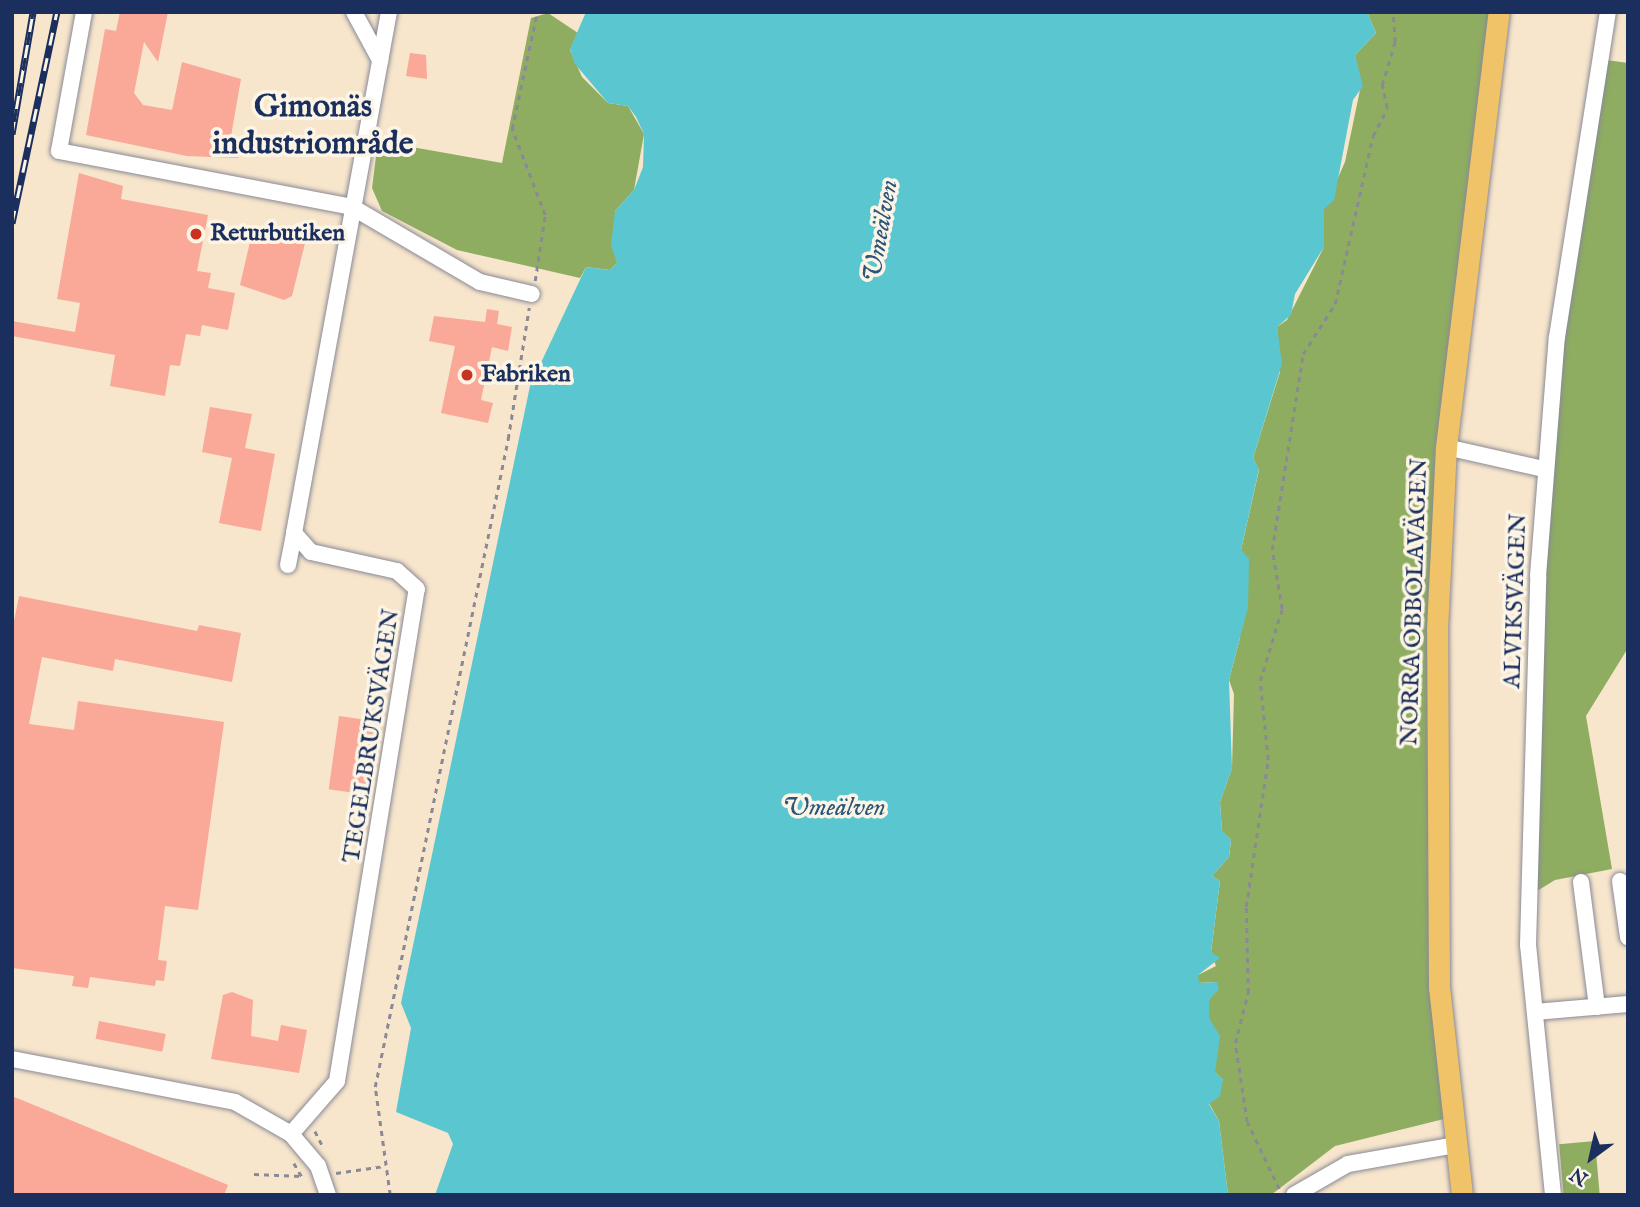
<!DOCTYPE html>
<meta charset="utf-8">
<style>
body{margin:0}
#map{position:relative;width:1640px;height:1207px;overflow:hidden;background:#f7e5cc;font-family:"IM FELL English",serif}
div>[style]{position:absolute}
.forest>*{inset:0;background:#8ead61;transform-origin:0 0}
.water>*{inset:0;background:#5ac7d0}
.building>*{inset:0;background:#faa898;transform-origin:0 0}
.path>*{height:2.5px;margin-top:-1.25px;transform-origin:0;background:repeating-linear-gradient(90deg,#898a95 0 5px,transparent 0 10px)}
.roads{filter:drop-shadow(0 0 2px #898a95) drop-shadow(0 0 2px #898a95)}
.minor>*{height:16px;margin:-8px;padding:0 8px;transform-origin:8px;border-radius:8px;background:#fff}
.highway>*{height:21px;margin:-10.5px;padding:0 10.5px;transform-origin:10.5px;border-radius:10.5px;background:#f0c369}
.rail>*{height:7px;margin-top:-3.5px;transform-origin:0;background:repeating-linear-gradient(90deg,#fcf5e5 0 13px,#1b2f5e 0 26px);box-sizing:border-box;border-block:2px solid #1b2f5e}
.dots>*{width:19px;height:19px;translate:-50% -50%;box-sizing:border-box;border:4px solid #fcf5e5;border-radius:50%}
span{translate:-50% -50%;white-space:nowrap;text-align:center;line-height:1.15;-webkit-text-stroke:7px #fcf5e5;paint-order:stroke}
.poi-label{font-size:24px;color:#1b2f5e;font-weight:700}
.left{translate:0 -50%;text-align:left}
.street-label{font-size:24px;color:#1b2f5e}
.water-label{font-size:26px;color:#2b557a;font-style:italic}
.district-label{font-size:32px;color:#1b2f5e;font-weight:700}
.frame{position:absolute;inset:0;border:14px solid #1b2f5e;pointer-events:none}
.north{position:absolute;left:1556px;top:1123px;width:70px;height:70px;-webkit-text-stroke:5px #fcf5e5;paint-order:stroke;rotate:213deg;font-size:19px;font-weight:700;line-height:28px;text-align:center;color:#1b2f5e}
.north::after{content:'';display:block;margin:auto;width:24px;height:32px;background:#1b2f5e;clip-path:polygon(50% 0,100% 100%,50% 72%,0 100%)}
</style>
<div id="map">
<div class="forest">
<div style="clip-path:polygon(1367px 12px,1499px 12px,1437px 630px,1452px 1117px,1335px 1146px,1271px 1195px,1228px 1195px,1219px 1121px,1209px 1103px,1223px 1080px,1215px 1072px,1209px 1027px,1209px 1000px,1217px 982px,1198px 983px,1198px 975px,1216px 966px,1211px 952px,1220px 881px,1212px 876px,1229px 857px,1231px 840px,1222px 831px,1220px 802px,1232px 768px,1234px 694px,1229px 680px,1240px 638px,1241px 550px,1259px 470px,1253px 458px,1280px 372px,1277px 327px,1287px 320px,1324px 247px,1324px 209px,1345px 162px,1360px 90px,1355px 55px,1376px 33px)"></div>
<div style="clip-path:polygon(548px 13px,578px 33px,570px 50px,582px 77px,608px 103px,628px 106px,644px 134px,634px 190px,615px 211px,617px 263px,610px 270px,586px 267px,580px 278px,457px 250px,382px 211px,372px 188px,378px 141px,502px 163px,531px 18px)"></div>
<div style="clip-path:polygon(1599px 59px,1628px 63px,1628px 648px,1586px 716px,1612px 869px,1555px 880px,1529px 896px,1544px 469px)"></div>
<div style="left:1595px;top:1141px;width:54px;height:36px;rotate:85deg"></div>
</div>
<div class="water">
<div style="clip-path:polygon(586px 12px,1367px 12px,1376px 33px,1355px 55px,1363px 86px,1353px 100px,1334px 200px,1324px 209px,1324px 247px,1295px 294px,1291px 315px,1277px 327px,1282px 364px,1253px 458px,1259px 469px,1241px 550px,1249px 559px,1248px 607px,1229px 680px,1232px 768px,1220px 802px,1222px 830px,1231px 840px,1229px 857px,1212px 876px,1220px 881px,1211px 952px,1220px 958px,1198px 975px,1199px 983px,1217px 982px,1219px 989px,1209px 1000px,1209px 1018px,1220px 1036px,1215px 1072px,1223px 1079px,1220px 1096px,1209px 1104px,1219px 1121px,1228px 1195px,435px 1195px,453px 1144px,448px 1133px,396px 1112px,411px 1028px,401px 1003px,530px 386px,586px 267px,610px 270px,617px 263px,611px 245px,615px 211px,634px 190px,643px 167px,644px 134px,636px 117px,628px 106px,608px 103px,575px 64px,570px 49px)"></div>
</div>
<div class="building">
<div style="clip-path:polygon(120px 12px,168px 12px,158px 62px,144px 42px,134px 93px,143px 105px,172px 110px,182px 62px,241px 79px,231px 136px,242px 149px,238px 158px,187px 156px,86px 135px,105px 29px,116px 31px)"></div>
<div style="clip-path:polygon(410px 53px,426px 55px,427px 79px,406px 76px)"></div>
<div style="clip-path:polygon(79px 173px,123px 186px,121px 199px,208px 215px,197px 271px,211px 273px,208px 288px,235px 293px,228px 330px,202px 325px,200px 336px,186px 334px,180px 366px,170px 365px,165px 396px,110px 386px,115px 355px,12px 336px,12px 321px,75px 332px,80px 303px,57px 299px)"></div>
<div style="clip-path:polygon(253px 229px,306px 239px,292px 296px,284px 300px,240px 285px)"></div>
<div style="clip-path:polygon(487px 309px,499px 311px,497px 324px,512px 327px,508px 351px,492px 347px,481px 400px,493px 403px,488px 423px,441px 413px,455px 346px,429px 341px,434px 316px,485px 322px)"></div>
<div style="clip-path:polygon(210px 407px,252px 414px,245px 448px,275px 454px,261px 531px,219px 523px,232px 458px,202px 452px)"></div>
<div style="clip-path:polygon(19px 596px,197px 631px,199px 625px,241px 633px,232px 682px,115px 659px,113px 671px,42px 657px,29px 724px,74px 730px,78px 701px,224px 722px,198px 910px,165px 906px,158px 960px,167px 961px,164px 981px,156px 980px,155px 986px,90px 977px,88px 988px,72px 986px,74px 976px,12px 968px,12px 631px)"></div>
<div style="left:339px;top:716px;width:41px;height:74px;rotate:8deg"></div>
<div style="clip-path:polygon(232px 992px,253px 1000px,251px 1036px,278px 1041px,281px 1025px,307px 1030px,299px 1073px,211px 1059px,223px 995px)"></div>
<div style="left:99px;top:1021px;width:68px;height:18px;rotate:11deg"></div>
<div style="clip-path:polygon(12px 1096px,228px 1185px,224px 1195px,12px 1195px)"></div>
</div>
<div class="path">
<div style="left:535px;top:281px;width:67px;rotate:-81.4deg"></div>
<div style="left:545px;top:215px;width:92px;rotate:-111deg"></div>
<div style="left:512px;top:129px;width:120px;rotate:-77.9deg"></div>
<div style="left:315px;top:1131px;width:18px;rotate:63deg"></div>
<div style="left:294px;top:1163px;width:16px;rotate:60deg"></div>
<div style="left:336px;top:1173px;width:49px;rotate:-8.1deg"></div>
<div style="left:254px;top:1174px;width:48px;rotate:2.4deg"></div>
<div style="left:1279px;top:1189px;width:74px;rotate:-115.5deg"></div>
<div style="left:1247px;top:1122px;width:80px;rotate:-98.6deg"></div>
<div style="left:1235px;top:1043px;width:52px;rotate:-75.4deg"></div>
<div style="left:1248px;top:993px;width:86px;rotate:-91.3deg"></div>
<div style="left:1246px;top:907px;width:149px;rotate:-81.5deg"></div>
<div style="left:1268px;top:760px;width:79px;rotate:-95.8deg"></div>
<div style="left:1260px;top:681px;width:75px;rotate:-73deg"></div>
<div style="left:1282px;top:609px;width:60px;rotate:-99.6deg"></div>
<div style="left:1272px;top:550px;width:198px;rotate:-81deg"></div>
<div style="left:1303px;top:354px;width:59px;rotate:-57.4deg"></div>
<div style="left:1335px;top:304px;width:172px;rotate:-77.3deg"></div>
<div style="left:1373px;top:136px;width:31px;rotate:-63deg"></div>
<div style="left:1387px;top:108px;width:24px;rotate:-102deg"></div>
<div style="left:1382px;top:85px;width:45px;rotate:-73.2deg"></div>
<div style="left:1395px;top:42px;width:30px;rotate:-94deg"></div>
<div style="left:390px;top:1195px;width:109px;rotate:-97.9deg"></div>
<div style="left:375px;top:1087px;width:662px;rotate:-78.4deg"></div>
<div style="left:508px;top:439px;width:133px;rotate:-80.9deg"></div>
</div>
<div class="roads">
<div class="minor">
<div style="left:84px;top:12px;width:141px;rotate:100.2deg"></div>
<div style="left:59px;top:151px;width:298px;rotate:10.8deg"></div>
<div style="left:352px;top:207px;width:148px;rotate:30.4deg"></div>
<div style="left:480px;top:282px;width:53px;rotate:13deg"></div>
<div style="left:354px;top:12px;width:55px;rotate:61.6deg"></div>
<div style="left:1446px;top:447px;width:100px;rotate:12.7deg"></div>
<div style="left:288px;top:565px;width:33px;rotate:-79deg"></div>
<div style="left:1620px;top:881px;width:57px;rotate:81.9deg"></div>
<div style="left:1581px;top:882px;width:126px;rotate:82.7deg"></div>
<div style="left:1535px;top:1012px;width:93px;rotate:-4.9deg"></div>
<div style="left:12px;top:1059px;width:227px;rotate:10.9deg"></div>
<div style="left:235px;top:1102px;width:64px;rotate:29.7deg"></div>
<div style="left:328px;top:1195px;width:31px;rotate:-109deg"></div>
<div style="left:318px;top:1166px;width:42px;rotate:-130.2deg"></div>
<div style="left:291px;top:1134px;width:70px;rotate:-49deg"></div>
<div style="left:337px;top:1081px;width:498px;rotate:-80.8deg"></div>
<div style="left:417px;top:589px;width:27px;rotate:-138deg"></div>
<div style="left:397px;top:571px;width:88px;rotate:-167.5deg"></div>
<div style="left:311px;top:552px;width:25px;rotate:-132deg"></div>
<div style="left:294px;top:533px;width:530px;rotate:-79.67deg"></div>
<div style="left:1294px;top:1195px;width:62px;rotate:-29.9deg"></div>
<div style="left:1348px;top:1164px;width:110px;rotate:-10deg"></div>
<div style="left:1553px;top:1195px;width:251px;rotate:-95.7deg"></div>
<div style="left:1528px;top:945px;width:369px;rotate:-88.4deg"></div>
<div style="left:1538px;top:576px;width:240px;rotate:-85.5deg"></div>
<div style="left:1557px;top:337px;width:329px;rotate:-81.1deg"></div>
</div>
<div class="highway">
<div style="left:1462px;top:1195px;width:208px;rotate:-96.3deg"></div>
<div style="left:1439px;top:988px;width:358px;rotate:-90.3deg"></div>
<div style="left:1437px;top:630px;width:183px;rotate:-87.2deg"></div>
<div style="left:1446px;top:447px;width:438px;rotate:-83.1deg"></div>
</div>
</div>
<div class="rail">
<div style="left:12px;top:134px;width:124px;rotate:-80.2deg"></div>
<div style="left:12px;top:223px;width:216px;rotate:-78deg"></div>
</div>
<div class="dots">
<div style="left:196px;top:234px;background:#c8321e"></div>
<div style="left:467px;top:375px;background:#c8321e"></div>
</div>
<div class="poi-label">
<span class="left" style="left:210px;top:234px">Returbutiken</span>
<span class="left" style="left:481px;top:375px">Fabriken</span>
</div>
<div class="street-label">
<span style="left:1516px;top:601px;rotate:-88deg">ALVIKSVÄGEN</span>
<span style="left:1415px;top:602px;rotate:-88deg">NORRA OBBOLAVÄGEN</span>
<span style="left:372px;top:736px;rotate:-81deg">TEGELBRUKSVÄGEN</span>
</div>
<div class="water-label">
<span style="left:881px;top:231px;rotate:-80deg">Umeälven</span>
<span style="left:834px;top:808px">Umeälven</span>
</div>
<div class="district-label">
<span style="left:313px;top:127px">Gimonäs<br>industriområde</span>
</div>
<div class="frame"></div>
<div class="north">N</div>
</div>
